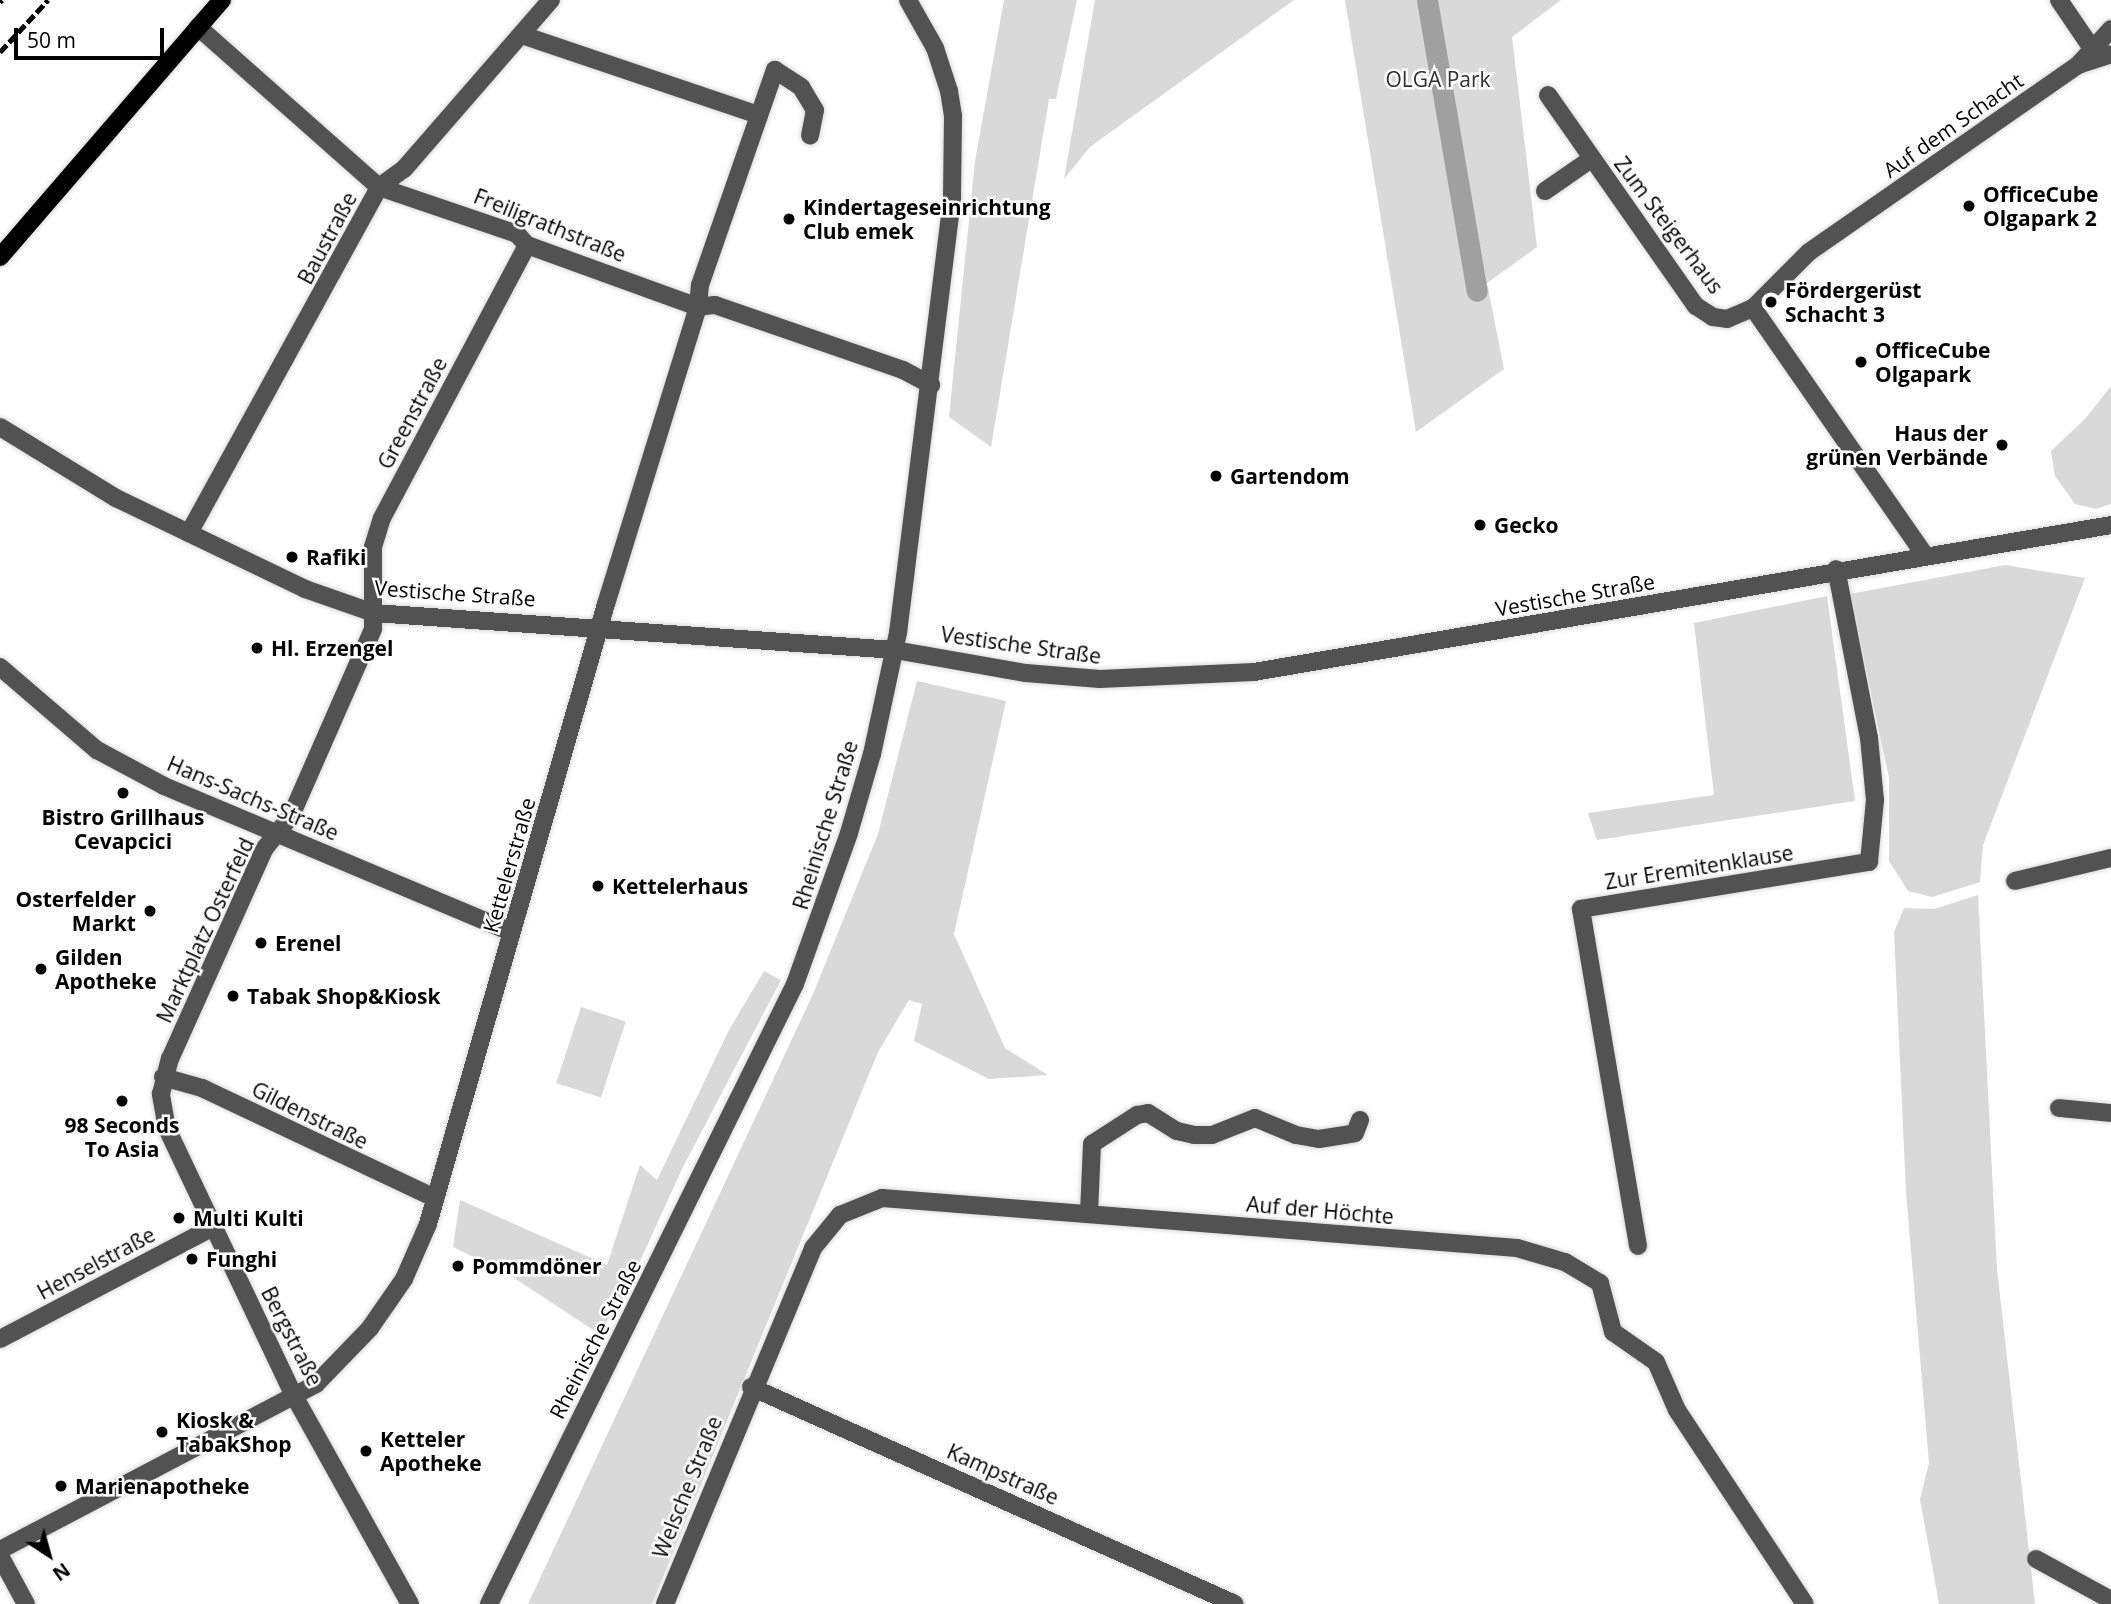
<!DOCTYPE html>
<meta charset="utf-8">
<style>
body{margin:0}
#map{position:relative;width:2111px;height:1604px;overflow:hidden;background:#fff;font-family:"Open Sans",sans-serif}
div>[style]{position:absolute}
.green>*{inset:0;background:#d9d9d9;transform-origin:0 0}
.canal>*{height:21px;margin:-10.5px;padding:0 10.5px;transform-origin:10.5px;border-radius:10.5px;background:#a0a0a0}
.roads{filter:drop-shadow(0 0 2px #dbdbdb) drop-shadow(0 0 2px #dbdbdb)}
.minor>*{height:18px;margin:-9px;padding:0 9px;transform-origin:9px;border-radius:9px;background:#525252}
.major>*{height:18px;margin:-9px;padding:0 9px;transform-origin:9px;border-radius:9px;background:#000}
.rail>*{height:5px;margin-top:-2.5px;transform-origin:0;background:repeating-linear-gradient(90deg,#000 0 10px,transparent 0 13.5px)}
.dots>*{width:19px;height:19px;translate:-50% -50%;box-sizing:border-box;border:4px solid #fff;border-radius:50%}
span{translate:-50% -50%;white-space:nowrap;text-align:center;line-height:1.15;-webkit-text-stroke:5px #fff;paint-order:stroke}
.park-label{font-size:21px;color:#303030}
.street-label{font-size:21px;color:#000}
.poi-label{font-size:21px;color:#000;font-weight:700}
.left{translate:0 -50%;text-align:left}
.right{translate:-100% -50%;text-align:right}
.north{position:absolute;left:14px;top:1520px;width:70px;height:70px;-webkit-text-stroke:5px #fff;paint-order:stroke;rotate:144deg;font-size:19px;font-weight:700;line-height:28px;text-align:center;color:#000}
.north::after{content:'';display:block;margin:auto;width:24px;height:32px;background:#000;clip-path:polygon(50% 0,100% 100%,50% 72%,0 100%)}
.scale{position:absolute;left:14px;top:28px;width:150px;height:32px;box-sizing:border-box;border:4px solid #000;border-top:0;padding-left:9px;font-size:21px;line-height:24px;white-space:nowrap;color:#000;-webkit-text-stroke:5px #fff;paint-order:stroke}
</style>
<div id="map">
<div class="green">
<div style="clip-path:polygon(1004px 0,1077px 0,1056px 99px,1049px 99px,991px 447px,949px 417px,975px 161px)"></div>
<div style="clip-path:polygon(1095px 0,1294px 0,1090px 147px,1064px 179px)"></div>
<div style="clip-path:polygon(1345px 0,1561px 0,1512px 37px,1537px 247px,1487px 283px,1504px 369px,1416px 432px)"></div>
<div style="clip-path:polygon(2111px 386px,2111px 504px,2096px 509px,2075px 504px,2055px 476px,2051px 451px,2085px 419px)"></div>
<div style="clip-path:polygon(2005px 565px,2085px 578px,1983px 845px,1980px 882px,1932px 897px,1908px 891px,1889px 861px,1889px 778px,1850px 594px)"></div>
<div style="clip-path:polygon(1827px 596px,1855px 801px,1597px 840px,1588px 813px,1714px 795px,1694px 623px)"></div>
<div style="clip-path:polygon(917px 681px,1006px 701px,954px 934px,1005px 1048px,1048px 1075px,989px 1079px,914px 1041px,922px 1004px,909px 1000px,878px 1052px,652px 1604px,528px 1604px,813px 994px,878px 834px)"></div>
<div style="clip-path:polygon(1978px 895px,1997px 1269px,2035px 1604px,1939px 1604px,1920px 1499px,1929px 1463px,1906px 1192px,1894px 932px,1904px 908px,1934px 909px)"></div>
<div style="clip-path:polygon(764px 971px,781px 980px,682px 1169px,620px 1305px,598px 1333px,505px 1272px,453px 1247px,460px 1200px,607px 1265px,640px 1165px,657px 1180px,729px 1030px)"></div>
<div style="left:581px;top:1007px;width:47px;height:80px;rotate:18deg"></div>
</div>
<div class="canal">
<div style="left:1427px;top:0;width:295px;rotate:80.3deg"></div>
</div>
<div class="roads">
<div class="minor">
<div style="left:2059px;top:0;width:57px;rotate:55.8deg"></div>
<div style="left:198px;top:27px;width:242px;rotate:41.5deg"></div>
<div style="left:379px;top:187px;width:146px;rotate:18.8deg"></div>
<div style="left:517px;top:234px;width:15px;rotate:48deg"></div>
<div style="left:527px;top:245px;width:182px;rotate:19.9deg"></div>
<div style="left:698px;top:307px;width:17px;rotate:-7deg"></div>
<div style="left:715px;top:305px;width:199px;rotate:19.1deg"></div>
<div style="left:903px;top:370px;width:32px;rotate:28deg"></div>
<div style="left:522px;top:35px;width:250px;rotate:18.7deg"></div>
<div style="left:2078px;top:65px;width:35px;rotate:-18deg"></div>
<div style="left:1548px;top:95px;width:258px;rotate:55deg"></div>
<div style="left:1696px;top:306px;width:20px;rotate:33deg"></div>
<div style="left:1713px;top:317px;width:14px;rotate:8deg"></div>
<div style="left:1727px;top:319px;width:28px;rotate:-23deg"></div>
<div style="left:1545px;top:191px;width:56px;rotate:-34.8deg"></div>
<div style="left:0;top:427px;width:136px;rotate:31.5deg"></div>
<div style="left:116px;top:498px;width:210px;rotate:25.7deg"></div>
<div style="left:305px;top:589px;width:73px;rotate:19.2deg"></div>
<div style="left:374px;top:613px;width:522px;rotate:4.06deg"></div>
<div style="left:895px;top:650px;width:133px;rotate:10deg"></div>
<div style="left:1026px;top:673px;width:74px;rotate:4.6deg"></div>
<div style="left:1100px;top:679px;width:154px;rotate:-2.6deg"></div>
<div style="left:1254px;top:672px;width:870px;rotate:-9.73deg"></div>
<div style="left:189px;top:533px;width:395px;rotate:-61.2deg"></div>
<div style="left:379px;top:187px;width:31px;rotate:-36deg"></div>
<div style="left:404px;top:169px;width:224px;rotate:-49deg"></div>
<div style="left:1924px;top:554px;width:300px;rotate:-124.8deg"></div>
<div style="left:1753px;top:308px;width:79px;rotate:-45deg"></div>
<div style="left:1809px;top:252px;width:328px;rotate:-34.8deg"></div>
<div style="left:2078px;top:65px;width:49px;rotate:-47.5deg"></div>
<div style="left:0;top:667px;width:128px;rotate:40.6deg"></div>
<div style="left:97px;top:750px;width:76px;rotate:28.2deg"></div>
<div style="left:164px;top:786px;width:377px;rotate:22.8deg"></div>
<div style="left:2015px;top:881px;width:99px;rotate:-13.5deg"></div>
<div style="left:163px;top:1077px;width:41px;rotate:15.8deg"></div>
<div style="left:202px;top:1088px;width:258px;rotate:25.3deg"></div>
<div style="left:2059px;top:1108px;width:52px;rotate:5.5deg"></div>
<div style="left:1089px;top:1213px;width:69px;rotate:-87.5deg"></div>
<div style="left:1092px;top:1144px;width:54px;rotate:-32.8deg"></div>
<div style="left:1137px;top:1115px;width:11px;rotate:-10deg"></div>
<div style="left:1148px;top:1113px;width:34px;rotate:32deg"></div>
<div style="left:1177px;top:1131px;width:17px;rotate:13deg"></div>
<div style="left:1194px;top:1135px;width:18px"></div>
<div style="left:1212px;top:1135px;width:46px;rotate:-21.6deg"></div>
<div style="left:1255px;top:1118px;width:44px;rotate:22.5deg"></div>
<div style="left:1296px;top:1135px;width:23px;rotate:10deg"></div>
<div style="left:1319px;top:1139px;width:36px;rotate:-9deg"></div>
<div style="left:1355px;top:1133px;width:14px;rotate:-69deg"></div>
<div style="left:1638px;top:1246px;width:342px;rotate:-99.6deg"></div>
<div style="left:1581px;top:909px;width:292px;rotate:-9.3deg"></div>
<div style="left:1869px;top:862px;width:62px;rotate:-84.5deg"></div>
<div style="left:1875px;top:800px;width:62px;rotate:-95.5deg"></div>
<div style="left:1869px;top:738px;width:172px;rotate:-101deg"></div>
<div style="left:0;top:1339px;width:241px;rotate:-27.7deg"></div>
<div style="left:751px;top:1387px;width:530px;rotate:24.15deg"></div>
<div style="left:0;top:1550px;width:357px;rotate:-27.7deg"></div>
<div style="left:316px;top:1384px;width:78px;rotate:-46deg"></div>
<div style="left:370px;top:1328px;width:60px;rotate:-55.2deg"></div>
<div style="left:404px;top:1279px;width:60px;rotate:-66.4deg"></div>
<div style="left:428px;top:1224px;width:645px;rotate:-73.98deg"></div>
<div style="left:606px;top:604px;width:311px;rotate:-72.8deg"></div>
<div style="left:698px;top:307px;width:22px;rotate:-85deg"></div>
<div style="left:700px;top:285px;width:228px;rotate:-70.8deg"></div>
<div style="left:775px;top:70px;width:31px;rotate:33deg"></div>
<div style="left:801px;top:87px;width:27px;rotate:59deg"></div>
<div style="left:815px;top:110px;width:26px;rotate:101deg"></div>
<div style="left:0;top:1556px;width:55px;rotate:61.6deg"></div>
<div style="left:2036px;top:1559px;width:85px;rotate:28.7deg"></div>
<div style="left:410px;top:1604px;width:240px;rotate:-119.1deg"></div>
<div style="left:293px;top:1394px;width:293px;rotate:-115.4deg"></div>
<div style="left:167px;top:1129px;width:36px;rotate:-100deg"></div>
<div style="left:161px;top:1094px;width:36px;rotate:-76deg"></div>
<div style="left:170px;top:1059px;width:231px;rotate:-65.8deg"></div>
<div style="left:265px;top:848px;width:41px;rotate:-50.9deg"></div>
<div style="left:291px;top:816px;width:204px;rotate:-66.3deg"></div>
<div style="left:373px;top:629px;width:82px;rotate:-90deg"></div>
<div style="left:373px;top:547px;width:30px;rotate:-73deg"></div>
<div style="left:382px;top:518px;width:309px;rotate:-62deg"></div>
<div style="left:489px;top:1604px;width:691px;rotate:-63.73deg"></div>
<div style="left:795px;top:984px;width:160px;rotate:-70.3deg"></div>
<div style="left:849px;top:833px;width:82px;rotate:-73.8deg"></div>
<div style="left:872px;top:754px;width:124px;rotate:-77.9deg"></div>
<div style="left:898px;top:633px;width:438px;rotate:-82.9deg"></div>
<div style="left:952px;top:198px;width:82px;rotate:-89.3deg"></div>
<div style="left:953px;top:116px;width:25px;rotate:-99deg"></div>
<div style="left:949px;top:91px;width:45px;rotate:-108deg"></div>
<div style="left:935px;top:48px;width:55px;rotate:-119.4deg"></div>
<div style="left:665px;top:1604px;width:386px;rotate:-67.4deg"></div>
<div style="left:813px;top:1248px;width:43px;rotate:-50.7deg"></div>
<div style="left:840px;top:1215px;width:45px;rotate:-22deg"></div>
<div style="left:882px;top:1198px;width:637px;rotate:4.5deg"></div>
<div style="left:1517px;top:1248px;width:50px;rotate:16.3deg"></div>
<div style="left:1565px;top:1262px;width:41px;rotate:31deg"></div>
<div style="left:1600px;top:1283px;width:51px;rotate:75.1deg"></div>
<div style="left:1613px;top:1332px;width:52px;rotate:34.9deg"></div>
<div style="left:1656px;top:1362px;width:52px;rotate:66.4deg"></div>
<div style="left:1677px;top:1410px;width:232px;rotate:56.6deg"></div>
</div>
<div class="major">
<div style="left:0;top:257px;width:340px;rotate:-49.2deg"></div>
</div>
</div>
<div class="rail">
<div style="left:0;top:2px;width:3px;rotate:-45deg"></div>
<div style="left:0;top:52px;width:71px;rotate:-47.3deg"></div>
</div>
<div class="dots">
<div style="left:1969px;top:206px;background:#000"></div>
<div style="left:789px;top:219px;background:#000"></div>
<div style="left:1771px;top:302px;background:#000"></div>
<div style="left:1861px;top:362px;background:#000"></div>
<div style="left:2002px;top:445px;background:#000"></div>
<div style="left:1216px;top:476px;background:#000"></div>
<div style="left:1480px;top:525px;background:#000"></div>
<div style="left:292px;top:557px;background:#000"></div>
<div style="left:257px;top:648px;background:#000"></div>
<div style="left:123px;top:793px;background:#000"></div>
<div style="left:598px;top:886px;background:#000"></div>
<div style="left:150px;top:911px;background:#000"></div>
<div style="left:261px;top:943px;background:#000"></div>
<div style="left:41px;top:969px;background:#000"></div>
<div style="left:233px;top:996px;background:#000"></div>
<div style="left:122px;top:1101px;background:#000"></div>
<div style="left:179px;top:1218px;background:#000"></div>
<div style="left:192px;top:1259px;background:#000"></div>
<div style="left:458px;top:1266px;background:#000"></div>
<div style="left:162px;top:1432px;background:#000"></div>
<div style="left:366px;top:1451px;background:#000"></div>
<div style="left:61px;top:1486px;background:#000"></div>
</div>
<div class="park-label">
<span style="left:1438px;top:79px">OLGA Park</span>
</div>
<div class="street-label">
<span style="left:1953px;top:125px;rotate:-35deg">Auf dem Schacht</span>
<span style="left:550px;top:225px;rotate:22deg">Freiligrathstraße</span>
<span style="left:1669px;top:225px;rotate:53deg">Zum Steigerhaus</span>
<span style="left:327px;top:238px;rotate:-62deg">Baustraße</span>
<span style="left:412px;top:413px;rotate:-62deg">Greenstraße</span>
<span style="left:455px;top:593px;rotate:4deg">Vestische Straße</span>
<span style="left:1575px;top:595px;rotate:-10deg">Vestische Straße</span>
<span style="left:1021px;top:645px;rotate:8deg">Vestische Straße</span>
<span style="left:253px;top:798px;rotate:23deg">Hans-Sachs-Straße</span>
<span style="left:825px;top:825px;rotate:-73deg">Rheinische Straße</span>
<span style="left:509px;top:865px;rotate:-74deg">Kettelerstraße</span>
<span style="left:1699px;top:867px;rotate:-9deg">Zur Eremitenklause</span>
<span style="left:205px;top:930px;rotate:-65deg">Marktplatz Osterfeld</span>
<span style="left:310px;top:1115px;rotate:26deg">Gildenstraße</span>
<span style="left:1320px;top:1210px;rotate:5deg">Auf der Höchte</span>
<span style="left:96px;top:1263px;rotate:-28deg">Henselstraße</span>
<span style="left:292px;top:1336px;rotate:63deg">Bergstraße</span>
<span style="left:595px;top:1339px;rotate:-63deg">Rheinische Straße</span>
<span style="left:1003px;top:1474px;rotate:24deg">Kampstraße</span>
<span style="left:687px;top:1487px;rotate:-68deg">Welsche Straße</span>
</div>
<div class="poi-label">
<span class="left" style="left:1983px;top:206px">OfficeCube<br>Olgapark 2</span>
<span class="left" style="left:803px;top:219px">Kindertageseinrichtung<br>Club emek</span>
<span class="left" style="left:1785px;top:302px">Fördergerüst<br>Schacht 3</span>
<span class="left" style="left:1875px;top:362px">OfficeCube<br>Olgapark</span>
<span class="right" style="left:1988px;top:445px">Haus der<br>grünen Verbände</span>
<span class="left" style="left:1230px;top:476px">Gartendom</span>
<span class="left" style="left:1494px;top:525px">Gecko</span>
<span class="left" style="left:306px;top:557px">Rafiki</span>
<span class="left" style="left:271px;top:648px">Hl. Erzengel</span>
<span style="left:123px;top:829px">Bistro Grillhaus<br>Cevapcici</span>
<span class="left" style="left:612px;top:886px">Kettelerhaus</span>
<span class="right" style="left:136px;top:911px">Osterfelder<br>Markt</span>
<span class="left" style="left:275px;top:943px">Erenel</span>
<span class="left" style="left:55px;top:969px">Gilden<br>Apotheke</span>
<span class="left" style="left:247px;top:996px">Tabak Shop&amp;Kiosk</span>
<span style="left:122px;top:1137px">98 Seconds<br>To Asia</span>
<span class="left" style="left:193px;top:1218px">Multi Kulti</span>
<span class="left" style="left:206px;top:1259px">Funghi</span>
<span class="left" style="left:472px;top:1266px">Pommdöner</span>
<span class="left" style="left:176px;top:1432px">Kiosk &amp;<br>TabakShop</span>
<span class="left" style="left:380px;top:1451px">Ketteler<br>Apotheke</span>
<span class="left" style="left:75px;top:1486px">Marienapotheke</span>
</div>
<div class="north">N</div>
<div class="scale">50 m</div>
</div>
